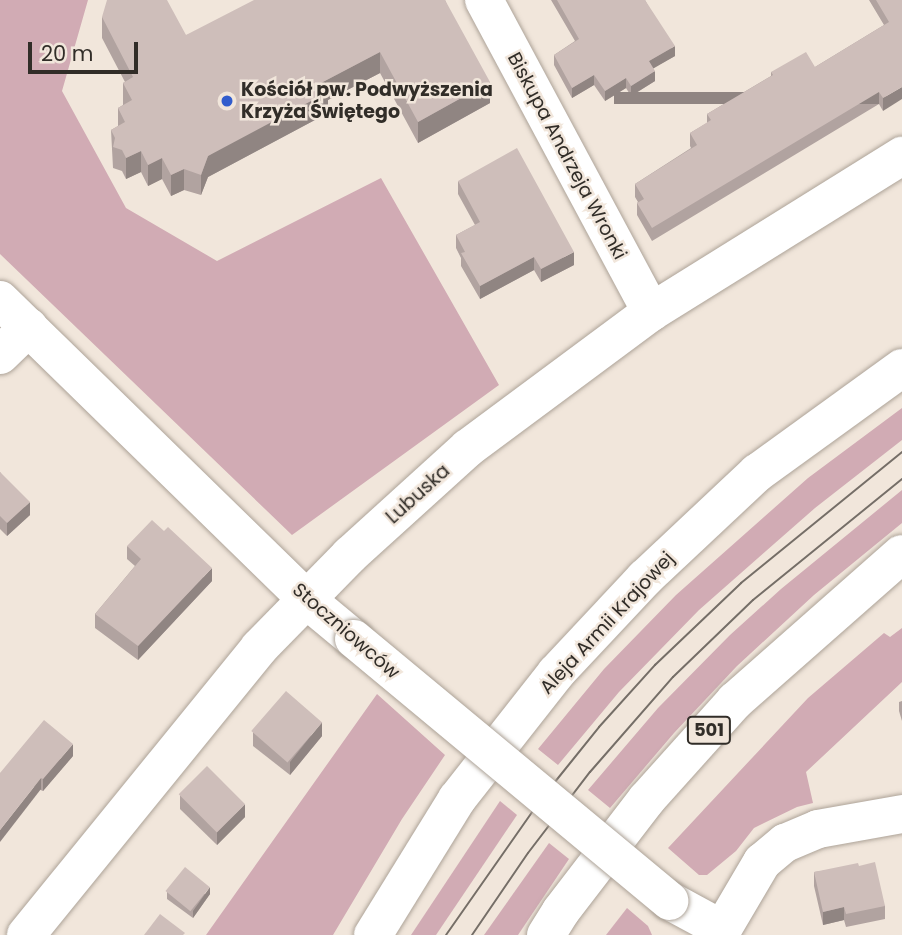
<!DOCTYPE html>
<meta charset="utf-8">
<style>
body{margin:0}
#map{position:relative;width:902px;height:935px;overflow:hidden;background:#f1e6db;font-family:Poppins,sans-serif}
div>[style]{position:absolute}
.green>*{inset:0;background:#d1abb4}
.roads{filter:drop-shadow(0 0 2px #ada398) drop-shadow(0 0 2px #ada398)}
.minor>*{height:38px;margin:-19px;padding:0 19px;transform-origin:19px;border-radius:19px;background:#fff}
.primary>*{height:38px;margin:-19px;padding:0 19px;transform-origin:19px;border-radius:19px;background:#fff}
.tram>*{height:2px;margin:-1px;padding:0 1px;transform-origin:1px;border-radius:1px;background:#756e67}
.bridges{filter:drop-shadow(0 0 2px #ada398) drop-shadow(0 0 2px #ada398)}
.minor-bridge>*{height:38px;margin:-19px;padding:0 19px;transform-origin:19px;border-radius:19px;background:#fff}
.wall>*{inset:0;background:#b1a3a0}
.shaded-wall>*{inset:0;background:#908582;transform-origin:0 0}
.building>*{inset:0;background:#cebeba;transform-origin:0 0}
.dots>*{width:19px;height:19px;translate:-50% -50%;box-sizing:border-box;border:4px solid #f1e6db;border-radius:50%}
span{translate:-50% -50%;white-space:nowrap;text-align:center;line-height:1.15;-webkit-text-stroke:5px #f1e6db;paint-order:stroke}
.shield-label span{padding:2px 5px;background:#f1e6db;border:2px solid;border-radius:5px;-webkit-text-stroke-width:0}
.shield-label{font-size:18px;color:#312d28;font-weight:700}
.poi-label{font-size:19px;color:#312d28;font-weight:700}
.left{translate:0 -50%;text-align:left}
.street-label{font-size:19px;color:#312d28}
.scale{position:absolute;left:28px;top:42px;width:110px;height:32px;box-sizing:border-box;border:4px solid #312d28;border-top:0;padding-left:9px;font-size:21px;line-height:24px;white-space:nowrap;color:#312d28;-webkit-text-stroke:5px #f1e6db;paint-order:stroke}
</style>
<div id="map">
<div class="green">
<div style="clip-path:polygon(0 0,88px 0,62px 91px,126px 208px,217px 261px,381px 178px,499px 385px,292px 535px,0 254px)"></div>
<div style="clip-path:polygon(902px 408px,902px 440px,815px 508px,699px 610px,619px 692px,558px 765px,538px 749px,604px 669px,676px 595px,808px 478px)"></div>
<div style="clip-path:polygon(902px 490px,902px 523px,814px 595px,737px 666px,674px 733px,610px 808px,588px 790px,658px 708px,730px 635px,781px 589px)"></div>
<div style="clip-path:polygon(902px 628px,902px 682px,806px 772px,813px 803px,797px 807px,754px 828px,736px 851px,707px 875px,699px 875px,668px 848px,808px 698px,884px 633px,890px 637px)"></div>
<div style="clip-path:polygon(377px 694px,445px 755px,402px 819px,333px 935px,206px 935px)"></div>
<div style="clip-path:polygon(500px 801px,517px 815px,436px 935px,411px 935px)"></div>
<div style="clip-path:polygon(549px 843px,569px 859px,518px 935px,484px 935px)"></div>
<div style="clip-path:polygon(627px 908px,648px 926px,652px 935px,606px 935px)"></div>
</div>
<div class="roads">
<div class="minor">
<div style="left:484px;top:0;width:354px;rotate:61.8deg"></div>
<div style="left:0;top:300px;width:429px;rotate:44.3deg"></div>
<div style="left:307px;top:600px;width:61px;rotate:39.7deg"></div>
<div style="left:0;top:355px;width:40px;rotate:-44deg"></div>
<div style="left:670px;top:901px;width:57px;rotate:28.4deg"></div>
<div style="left:26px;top:935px;width:370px;rotate:-50.9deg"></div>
<div style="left:259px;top:648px;width:130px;rotate:-45.6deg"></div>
<div style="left:350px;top:555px;width:159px;rotate:-42.2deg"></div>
<div style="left:468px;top:448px;width:228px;rotate:-36.6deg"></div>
<div style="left:651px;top:312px;width:296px;rotate:-31.9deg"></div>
<div style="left:719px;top:935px;width:85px;rotate:-59.5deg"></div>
<div style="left:762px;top:862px;width:30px;rotate:-40deg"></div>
<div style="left:785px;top:843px;width:36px;rotate:-23deg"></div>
<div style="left:818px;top:829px;width:85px;rotate:-10.1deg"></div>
</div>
<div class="primary">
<div style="left:373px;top:935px;width:160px;rotate:-58.3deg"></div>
<div style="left:457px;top:799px;width:160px;rotate:-51.8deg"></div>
<div style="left:556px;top:673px;width:130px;rotate:-46.9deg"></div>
<div style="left:645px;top:578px;width:154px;rotate:-43.2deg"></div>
<div style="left:757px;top:473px;width:179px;rotate:-35.9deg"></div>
<div style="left:546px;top:935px;width:28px;rotate:-58deg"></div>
<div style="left:561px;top:911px;width:141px;rotate:-52.5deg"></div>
<div style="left:647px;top:799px;width:132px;rotate:-48.1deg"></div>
<div style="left:735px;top:701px;width:222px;rotate:-41.4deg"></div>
</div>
</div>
<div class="tram">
<div style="left:446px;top:935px;width:167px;rotate:-55deg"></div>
<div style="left:542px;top:798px;width:91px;rotate:-51.2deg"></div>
<div style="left:599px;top:727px;width:84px;rotate:-47.9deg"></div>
<div style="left:655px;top:665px;width:119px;rotate:-43.6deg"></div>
<div style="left:741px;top:583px;width:208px;rotate:-39.1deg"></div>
<div style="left:472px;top:935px;width:99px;rotate:-55.7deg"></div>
<div style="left:528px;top:853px;width:102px;rotate:-52.6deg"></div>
<div style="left:590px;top:772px;width:126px;rotate:-48.9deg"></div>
<div style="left:673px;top:677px;width:111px;rotate:-43.9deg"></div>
<div style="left:753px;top:600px;width:192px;rotate:-39.1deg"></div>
</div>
<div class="bridges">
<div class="minor-bridge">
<div style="left:354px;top:639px;width:410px;rotate:39.7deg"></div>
</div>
</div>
<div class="wall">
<div style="clip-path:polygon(445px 0,490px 103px,418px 143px,380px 73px,328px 100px,328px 113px,208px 177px,201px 195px,184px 190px,171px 196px,162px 179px,148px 186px,141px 172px,126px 179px,122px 171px,113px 168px,111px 130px,118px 126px,118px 108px,123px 105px,123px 83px,125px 82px,102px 38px,102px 17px,186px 35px)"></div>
<div style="clip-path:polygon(551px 0,645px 0,675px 56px,653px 68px,655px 81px,631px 96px,626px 88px,605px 101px,594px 85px,572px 98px,554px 65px,554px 55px,575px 41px)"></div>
<div style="clip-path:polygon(869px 0,902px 0,883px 111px,879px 104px,652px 241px,637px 215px,637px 203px,638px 202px,635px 197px,635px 184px,691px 148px,690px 146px,690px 133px,707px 123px,707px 114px,771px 76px,771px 72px,815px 67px,884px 25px)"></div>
<div style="clip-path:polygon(458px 181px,574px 265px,541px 282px,534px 270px,480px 299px,461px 266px,461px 258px,456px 248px,456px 235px,475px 225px,458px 194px)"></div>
<div style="clip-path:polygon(0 472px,30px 515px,7px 536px,0 529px)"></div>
<div style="clip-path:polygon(127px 546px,212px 581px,138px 660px,95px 628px,95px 614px,135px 566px,127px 559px)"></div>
<div style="clip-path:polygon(902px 701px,902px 721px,899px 711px,899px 702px)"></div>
<div style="clip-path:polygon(253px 732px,322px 736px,290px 775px,253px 746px)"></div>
<div style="clip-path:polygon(73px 756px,43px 791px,0 773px)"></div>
<div style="clip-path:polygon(180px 795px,245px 817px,217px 845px,180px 809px)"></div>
<div style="clip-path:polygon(859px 866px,885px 906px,885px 919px,846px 927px,844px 920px,823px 925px,814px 886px,814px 872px)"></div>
<div style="clip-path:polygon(167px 892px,210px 894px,193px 918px,167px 899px)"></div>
</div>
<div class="shaded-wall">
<div style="clip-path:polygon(675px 46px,675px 56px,649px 71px,649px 61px)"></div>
<div style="clip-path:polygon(380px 52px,380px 73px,328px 100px,328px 113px,208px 177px,201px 195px,201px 175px,208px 156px,321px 83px)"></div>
<div style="clip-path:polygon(655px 71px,655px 81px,631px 96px,631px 86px)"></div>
<div style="clip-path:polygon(594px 75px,594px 85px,572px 98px,572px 88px)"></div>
<div style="clip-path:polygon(626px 78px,626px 88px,605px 101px,605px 91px)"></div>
<div style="clip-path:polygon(490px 82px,490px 103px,418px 143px,418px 122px)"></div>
<div style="clip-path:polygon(902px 87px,902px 99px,883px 111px,883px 98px)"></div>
<div style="left:879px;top:92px;width:12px;height:265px;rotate:90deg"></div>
<div style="clip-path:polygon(141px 151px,141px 172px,126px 179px,126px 158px)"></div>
<div style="clip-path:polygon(162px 158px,162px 179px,148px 186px,148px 165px)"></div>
<div style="clip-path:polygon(184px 169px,184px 190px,171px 196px,171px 175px)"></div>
<div style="clip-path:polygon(574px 252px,574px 265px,541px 282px,541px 269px)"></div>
<div style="clip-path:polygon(534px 257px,534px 270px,480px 299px,480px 286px)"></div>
<div style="clip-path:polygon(30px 502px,30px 515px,7px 536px,7px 523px)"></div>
<div style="clip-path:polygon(212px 568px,212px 581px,138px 660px,138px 646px)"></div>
<div style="clip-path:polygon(322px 722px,322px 736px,290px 775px,290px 762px)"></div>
<div style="clip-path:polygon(73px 744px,73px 756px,43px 791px,43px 779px)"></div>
<div style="clip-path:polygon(41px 778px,41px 789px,0 842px,0 830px)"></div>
<div style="clip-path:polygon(245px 804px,245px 817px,217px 845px,217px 832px)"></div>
<div style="clip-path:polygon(210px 887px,210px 894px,193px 918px,193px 911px)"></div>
<div style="clip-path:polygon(844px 907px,844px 920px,823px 925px,823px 912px)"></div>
</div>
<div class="building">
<div style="clip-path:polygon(107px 0,167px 0,186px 35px,254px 0,445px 0,490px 82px,418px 122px,380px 52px,321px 83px,328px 92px,208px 156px,201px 175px,184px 169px,171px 175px,162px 158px,148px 165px,141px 151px,126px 158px,122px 150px,113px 147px,115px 138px,111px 130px,125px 122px,118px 108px,132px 100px,123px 83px,133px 77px,102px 17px)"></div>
<div style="clip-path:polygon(557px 0,645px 0,675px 46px,649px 61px,655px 71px,631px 86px,626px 78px,605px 91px,594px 75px,572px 88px,554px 55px,579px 39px)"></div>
<div style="clip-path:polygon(876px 0,902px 0,902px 87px,883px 98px,879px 92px,652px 228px,637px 203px,644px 199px,635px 184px,697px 145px,690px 133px,711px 120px,707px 114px,773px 75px,771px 72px,806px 52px,815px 67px,889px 22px)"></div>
<div style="clip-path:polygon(517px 148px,574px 252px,541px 269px,534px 257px,480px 286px,461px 253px,465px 252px,456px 235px,480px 222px,458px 181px)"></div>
<div style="clip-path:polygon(0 472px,30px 502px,7px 523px,0 516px)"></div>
<div style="clip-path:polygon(152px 520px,164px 531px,168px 527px,212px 568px,138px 646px,95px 614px,141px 559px,127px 546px)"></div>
<div style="left:286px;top:691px;width:48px;height:53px;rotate:41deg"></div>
<div style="clip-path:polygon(44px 720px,73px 744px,43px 779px,41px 778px,0 830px,0 773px)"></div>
<div style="left:207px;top:766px;width:54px;height:40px;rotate:45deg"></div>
<div style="clip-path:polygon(875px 862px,885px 906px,846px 914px,844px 907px,823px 912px,814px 872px,858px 863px,859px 866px)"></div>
<div style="left:185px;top:867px;width:32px;height:31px;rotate:39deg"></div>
<div style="clip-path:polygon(160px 914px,185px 933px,183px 935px,144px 935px)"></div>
</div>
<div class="dots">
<div style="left:227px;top:101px;background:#325dcd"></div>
</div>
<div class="shield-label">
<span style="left:709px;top:730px">501</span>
</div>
<div class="poi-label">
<span class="left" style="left:241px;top:101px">Kościół pw. Podwyższenia<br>Krzyża Świętego</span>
</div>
<div class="street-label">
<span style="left:567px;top:156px;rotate:62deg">Biskupa Andrzeja Wronki</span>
<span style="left:418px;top:494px;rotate:-42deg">Lubuska</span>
<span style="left:607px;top:623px;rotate:-47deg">Aleja Armii Krajowej</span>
<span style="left:346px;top:631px;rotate:41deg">Stoczniowców</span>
</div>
<div class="scale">20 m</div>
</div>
